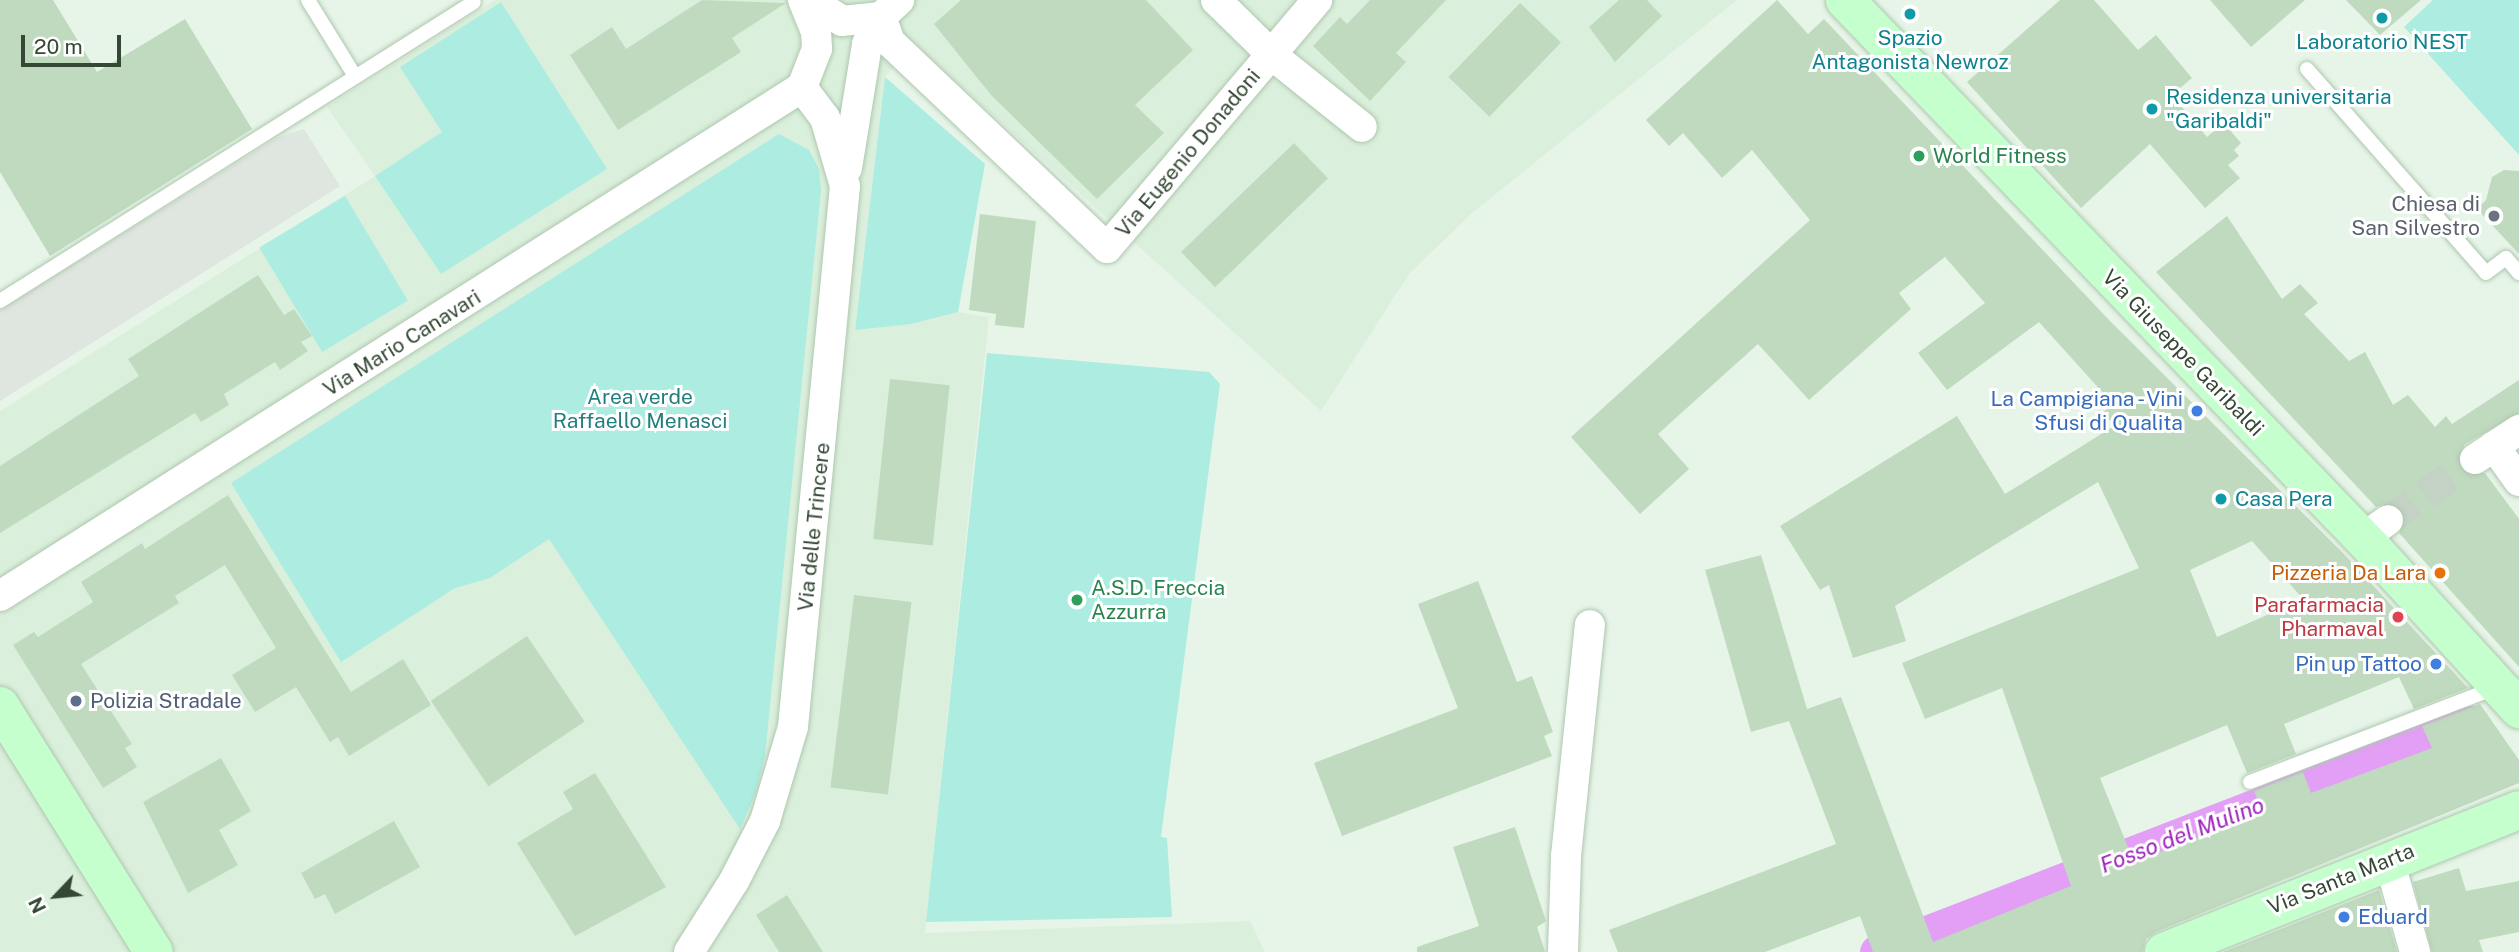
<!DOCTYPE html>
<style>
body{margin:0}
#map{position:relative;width:2519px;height:952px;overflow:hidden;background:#e7f5e8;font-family:"Public Sans",sans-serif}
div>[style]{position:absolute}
.residential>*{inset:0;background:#dbf0dc}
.green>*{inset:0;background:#acece1;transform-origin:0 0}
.parking>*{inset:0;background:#dfe5df}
.canal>*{height:35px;margin:-17.5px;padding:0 17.5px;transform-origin:17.5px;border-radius:17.5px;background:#e39ef6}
.building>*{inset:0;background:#bfdabe;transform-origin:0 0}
.street-tunnel>*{height:30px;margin-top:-15px;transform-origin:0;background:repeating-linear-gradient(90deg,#c3d2c4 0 30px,transparent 0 45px)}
.roads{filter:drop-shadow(0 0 2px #aec7af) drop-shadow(0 0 2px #aec7af)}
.lane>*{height:14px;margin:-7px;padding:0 7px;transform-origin:7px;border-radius:7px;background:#fff}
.street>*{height:30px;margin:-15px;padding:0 15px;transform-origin:15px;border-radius:15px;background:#fff}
.secondary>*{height:38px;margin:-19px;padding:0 19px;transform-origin:19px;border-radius:19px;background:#c6ffce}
.dots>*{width:19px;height:19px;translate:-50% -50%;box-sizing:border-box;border:4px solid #fff;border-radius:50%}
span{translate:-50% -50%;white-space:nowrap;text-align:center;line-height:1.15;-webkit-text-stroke:6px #fff;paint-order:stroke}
.culture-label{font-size:21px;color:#0d838f}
.left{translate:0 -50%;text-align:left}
.street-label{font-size:21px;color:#354835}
.leisure-label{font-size:21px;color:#27864d}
.worship-label{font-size:21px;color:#5b616d}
.right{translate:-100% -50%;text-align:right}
.park-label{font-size:21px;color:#237f7e}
.shop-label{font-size:21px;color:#366cbe}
.food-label{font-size:21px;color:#c56008}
.health-label{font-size:21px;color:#be3a42}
.service-label{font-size:21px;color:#4e5e75}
.water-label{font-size:23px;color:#9e25bd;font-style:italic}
.north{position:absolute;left:21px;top:861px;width:70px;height:70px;-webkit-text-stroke:5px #fff;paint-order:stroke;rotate:244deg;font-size:19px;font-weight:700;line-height:28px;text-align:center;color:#354835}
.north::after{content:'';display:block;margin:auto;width:24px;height:32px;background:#354835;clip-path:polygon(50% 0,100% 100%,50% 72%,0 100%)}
.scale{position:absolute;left:21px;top:35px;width:100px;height:32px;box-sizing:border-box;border:4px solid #354835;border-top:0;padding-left:9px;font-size:21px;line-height:24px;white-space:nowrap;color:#354835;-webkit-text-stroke:5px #fff;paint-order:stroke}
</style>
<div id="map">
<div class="residential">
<div style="clip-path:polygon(495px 0,1737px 0,1471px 214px,1409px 274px,1321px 411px,914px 44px,885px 77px,855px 329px,911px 324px,958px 312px,989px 317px,925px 933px,1250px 921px,1265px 952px,0 952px,0 411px,375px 176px,327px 107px)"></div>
</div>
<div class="green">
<div style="clip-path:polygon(2433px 0,2519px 0,2519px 155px,2404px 27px)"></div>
<div style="clip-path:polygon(501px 2px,607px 169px,441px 274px,375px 176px,442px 132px,400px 67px)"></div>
<div style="clip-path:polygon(885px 77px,985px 164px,958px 312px,911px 324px,855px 330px)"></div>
<div style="clip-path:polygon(779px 134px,809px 150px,819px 169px,821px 190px,765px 756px,756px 792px,740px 829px,549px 539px,490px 578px,455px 588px,341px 662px,231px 483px)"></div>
<div style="left:345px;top:196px;width:122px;height:100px;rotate:59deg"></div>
<div style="clip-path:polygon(987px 353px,1209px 372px,1220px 384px,1161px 837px,1167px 838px,1172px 917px,926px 922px)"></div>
</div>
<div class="parking">
<div style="clip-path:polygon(304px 129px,340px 186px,0 401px,0 310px,278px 137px)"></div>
</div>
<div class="canal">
<div style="left:1877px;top:952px;width:637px;rotate:-21.08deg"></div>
</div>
<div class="building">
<div style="clip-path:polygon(0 0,53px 0,97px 72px,185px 19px,252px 129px,50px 256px,0 172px)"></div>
<div style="clip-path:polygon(702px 0,786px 3px,732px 38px,741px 52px,618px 130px,570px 55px,612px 27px,626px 49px)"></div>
<div style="clip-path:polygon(961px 0,1146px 0,1193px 50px,1135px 105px,1164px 133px,1097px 199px,991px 95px,934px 24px)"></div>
<div style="clip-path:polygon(1370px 0,1446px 0,1396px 53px,1406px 62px,1370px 101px,1313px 46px,1340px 17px,1347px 24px)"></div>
<div style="clip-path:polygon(1619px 0,1647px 0,1662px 16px,1615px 62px,1589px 27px)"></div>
<div style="clip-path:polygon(evenodd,1777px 0,1808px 34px,1824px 19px,2110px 321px,2343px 553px,2468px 688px,2414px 709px,2399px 677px,2284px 724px,2296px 754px,2247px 773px,2227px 725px,2100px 778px,2134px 862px,2263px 812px,2254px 791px,2303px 772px,2311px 793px,2432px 748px,2422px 726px,2480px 704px,2519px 760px,2519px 783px,2156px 932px,2146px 939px,2143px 952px,1873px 952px,1860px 916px,1765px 952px,1618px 952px,1609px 930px,1836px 844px,1789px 721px,1751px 732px,1705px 570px,1761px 555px,1807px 709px,1841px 697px,1933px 942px,2071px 886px,2002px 688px,1925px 719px,1902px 663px,2139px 568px,2098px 482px,1895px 606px,1906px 641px,1853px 658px,1829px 585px,1820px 590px,1780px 526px,1957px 416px,2005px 494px,2114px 426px,2103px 412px,2113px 404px,2039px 322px,1947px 390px,1918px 353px,1985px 303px,1945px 257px,1899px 293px,1911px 309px,1809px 400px,1758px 344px,1658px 434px,1689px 469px,1640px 514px,1571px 437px,1810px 220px,1752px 150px,1722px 178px,1683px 133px,1669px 146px,1646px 120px,1777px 0,2252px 541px,2303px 599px,2217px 637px,2190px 570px,2252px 541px)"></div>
<div style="clip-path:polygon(2060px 0,2094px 0,2138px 50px,2156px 35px,2192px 78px,2172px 95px,2207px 137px,2224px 123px,2241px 143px,2234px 150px,2239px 156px,2228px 165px,2240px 178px,2205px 208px,2150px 144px,2081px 208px,1967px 82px)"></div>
<div style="clip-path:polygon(2210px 0,2305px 0,2251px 47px)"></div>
<div style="clip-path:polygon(2346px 0,2421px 0,2380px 35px)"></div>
<div style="left:1520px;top:3px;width:57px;height:103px;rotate:44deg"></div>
<div style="left:1294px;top:143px;width:49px;height:157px;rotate:46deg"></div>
<div style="clip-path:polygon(2519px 171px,2519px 254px,2477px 209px,2486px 200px,2492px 177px,2504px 170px)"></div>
<div style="clip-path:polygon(980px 214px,1036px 221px,1024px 328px,995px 325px,996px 314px,969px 310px)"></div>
<div style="clip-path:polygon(2227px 216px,2282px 299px,2300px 284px,2318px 303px,2304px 314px,2349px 361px,2365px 352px,2393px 405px,2408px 395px,2435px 427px,2446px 416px,2452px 424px,2519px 380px,2519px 413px,2465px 444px,2458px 459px,2467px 474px,2485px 473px,2519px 519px,2519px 667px,2399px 533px,2405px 519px,2402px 509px,2387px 503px,2376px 507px,2156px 272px)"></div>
<div style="clip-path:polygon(258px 275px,284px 315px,294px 309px,312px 336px,301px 342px,308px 351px,280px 370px,275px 362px,224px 394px,229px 405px,201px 422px,195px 413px,0 533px,0 466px,139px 376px,128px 359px)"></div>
<div style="left:890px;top:379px;width:60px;height:161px;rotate:6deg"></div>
<div style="clip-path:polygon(228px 495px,351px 692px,403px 659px,431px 705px,349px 756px,338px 737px,330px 742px,296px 687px,255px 712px,232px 675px,276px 648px,225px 565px,175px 596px,179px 603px,81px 664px,132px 744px,125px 748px,137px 767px,103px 788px,13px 645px,34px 632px,38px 637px,93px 602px,81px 582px,142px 543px,145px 549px)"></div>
<div style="clip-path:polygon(1478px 581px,1517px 682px,1532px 676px,1553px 732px,1544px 736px,1552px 756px,1342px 836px,1314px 763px,1458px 708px,1418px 604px)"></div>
<div style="left:854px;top:595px;width:58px;height:194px;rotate:7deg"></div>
<div style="left:527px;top:636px;width:103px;height:116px;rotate:56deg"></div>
<div style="clip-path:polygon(221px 758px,251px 811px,219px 830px,238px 865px,188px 893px,143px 802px)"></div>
<div style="clip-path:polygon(595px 773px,666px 887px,575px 936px,517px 843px,573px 809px,563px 792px)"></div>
<div style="clip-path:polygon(394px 821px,420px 867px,335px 914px,325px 894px,315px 899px,301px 873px)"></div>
<div style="clip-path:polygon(1515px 827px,1546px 921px,1537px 927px,1545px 952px,1417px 952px,1417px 947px,1479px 926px,1453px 847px)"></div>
<div style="clip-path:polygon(2459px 868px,2466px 891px,2519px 881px,2519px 932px,2479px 940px,2483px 952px,2432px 952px,2413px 882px)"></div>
<div style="clip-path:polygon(2379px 890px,2397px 952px,2223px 952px)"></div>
<div style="clip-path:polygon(787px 895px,823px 952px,779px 952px,756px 915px)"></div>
</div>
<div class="street-tunnel">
<div style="left:2388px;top:520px;width:106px;rotate:-35deg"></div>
</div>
<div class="roads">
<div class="lane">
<div style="left:308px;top:0;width:89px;rotate:58.3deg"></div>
<div style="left:2307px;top:69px;width:271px;rotate:48.7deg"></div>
<div style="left:2486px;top:273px;width:25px;rotate:-37deg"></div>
<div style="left:2506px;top:258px;width:20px;rotate:49deg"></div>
<div style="left:0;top:301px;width:560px;rotate:-32.24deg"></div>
<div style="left:2250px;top:782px;width:262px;rotate:-21deg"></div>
</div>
<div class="street">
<div style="left:810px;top:0;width:38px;rotate:33deg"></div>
<div style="left:842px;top:21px;width:39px;rotate:-6deg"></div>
<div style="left:881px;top:17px;width:27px;rotate:70deg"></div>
<div style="left:890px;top:42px;width:299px;rotate:43.5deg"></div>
<div style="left:1107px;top:248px;width:325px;rotate:-49.7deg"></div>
<div style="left:1216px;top:0;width:78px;rotate:44.5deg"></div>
<div style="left:1272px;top:55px;width:115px;rotate:38.7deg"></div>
<div style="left:847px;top:168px;width:126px;rotate:-80.8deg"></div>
<div style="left:867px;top:44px;width:30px;rotate:-63deg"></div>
<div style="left:881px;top:17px;width:25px;rotate:-43deg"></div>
<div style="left:2494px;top:446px;width:43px;rotate:54.5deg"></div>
<div style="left:2475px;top:459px;width:53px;rotate:-33.4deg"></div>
<div style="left:2362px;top:539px;width:32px;rotate:-36deg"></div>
<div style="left:0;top:596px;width:950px;rotate:-32.4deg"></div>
<div style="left:802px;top:87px;width:41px;rotate:-68.5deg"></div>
<div style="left:817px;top:49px;width:17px;rotate:-93deg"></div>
<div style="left:816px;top:32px;width:35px;rotate:-112deg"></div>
<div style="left:2389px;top:860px;width:96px;rotate:74.2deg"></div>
<div style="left:689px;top:952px;width:84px;rotate:-57.6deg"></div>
<div style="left:734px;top:881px;width:68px;rotate:-62.7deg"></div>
<div style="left:765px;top:821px;width:98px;rotate:-73.4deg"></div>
<div style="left:793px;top:727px;width:543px;rotate:-84.51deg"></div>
<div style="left:845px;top:186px;width:71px;rotate:-106.4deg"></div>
<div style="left:825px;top:118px;width:39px;rotate:-127deg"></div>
<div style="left:1563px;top:952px;width:96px;rotate:-88.2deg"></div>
<div style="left:1566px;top:856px;width:232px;rotate:-84.1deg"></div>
</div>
<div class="secondary">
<div style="left:1845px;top:0;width:762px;rotate:46.12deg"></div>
<div style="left:2373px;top:549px;width:217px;rotate:47.6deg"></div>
<div style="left:0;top:706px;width:290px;rotate:58deg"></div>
<div style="left:2164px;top:952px;width:382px;rotate:-21.8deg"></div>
</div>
</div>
<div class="dots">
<div style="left:1910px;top:14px;background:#0f9aa8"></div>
<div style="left:2382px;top:18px;background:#0f9aa8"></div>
<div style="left:2152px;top:109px;background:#0f9aa8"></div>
<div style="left:1919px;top:156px;background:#2e9e5b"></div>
<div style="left:2494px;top:216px;background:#6b7280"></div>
<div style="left:2197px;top:411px;background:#3f7fe0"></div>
<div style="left:2221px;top:499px;background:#0f9aa8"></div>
<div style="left:2440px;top:573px;background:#e8710a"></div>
<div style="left:1077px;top:600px;background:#2e9e5b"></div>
<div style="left:2398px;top:617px;background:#e0444e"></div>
<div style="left:2436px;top:664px;background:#3f7fe0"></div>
<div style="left:76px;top:701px;background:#5c6f8a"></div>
<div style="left:2344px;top:917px;background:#3f7fe0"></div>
</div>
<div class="culture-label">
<span style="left:1910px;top:50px">Spazio<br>Antagonista Newroz</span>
<span style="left:2382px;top:42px">Laboratorio NEST</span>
<span class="left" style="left:2166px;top:109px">Residenza universitaria<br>"Garibaldi"</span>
<span class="left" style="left:2235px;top:499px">Casa Pera</span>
</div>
<div class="street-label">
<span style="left:1188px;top:153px;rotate:-50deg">Via Eugenio Donadoni</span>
<span style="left:402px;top:343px;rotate:-32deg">Via Mario Canavari</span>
<span style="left:2183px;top:353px;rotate:46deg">Via Giuseppe Garibaldi</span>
<span style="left:814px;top:527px;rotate:-84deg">Via delle Trincere</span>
<span style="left:2341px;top:879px;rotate:-22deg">Via Santa Marta</span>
</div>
<div class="leisure-label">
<span class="left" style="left:1933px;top:156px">World Fitness</span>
<span class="left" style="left:1091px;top:600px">A.S.D. Freccia<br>Azzurra</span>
</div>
<div class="worship-label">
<span class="right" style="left:2480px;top:216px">Chiesa di<br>San Silvestro</span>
</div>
<div class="park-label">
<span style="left:640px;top:409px">Area verde<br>Raffaello Menasci</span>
</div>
<div class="shop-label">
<span class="right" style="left:2183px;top:411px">La Campigiana - Vini<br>Sfusi di Qualita</span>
<span class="right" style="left:2422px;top:664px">Pin up Tattoo</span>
<span class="left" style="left:2358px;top:917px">Eduard</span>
</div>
<div class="food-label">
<span class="right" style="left:2426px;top:573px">Pizzeria Da Lara</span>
</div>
<div class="health-label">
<span class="right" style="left:2384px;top:617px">Parafarmacia<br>Pharmaval</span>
</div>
<div class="service-label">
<span class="left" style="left:90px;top:701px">Polizia Stradale</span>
</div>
<div class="water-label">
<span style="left:2182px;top:835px;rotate:-21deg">Fosso del Mulino</span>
</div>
<div class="north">N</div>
<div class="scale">20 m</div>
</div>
